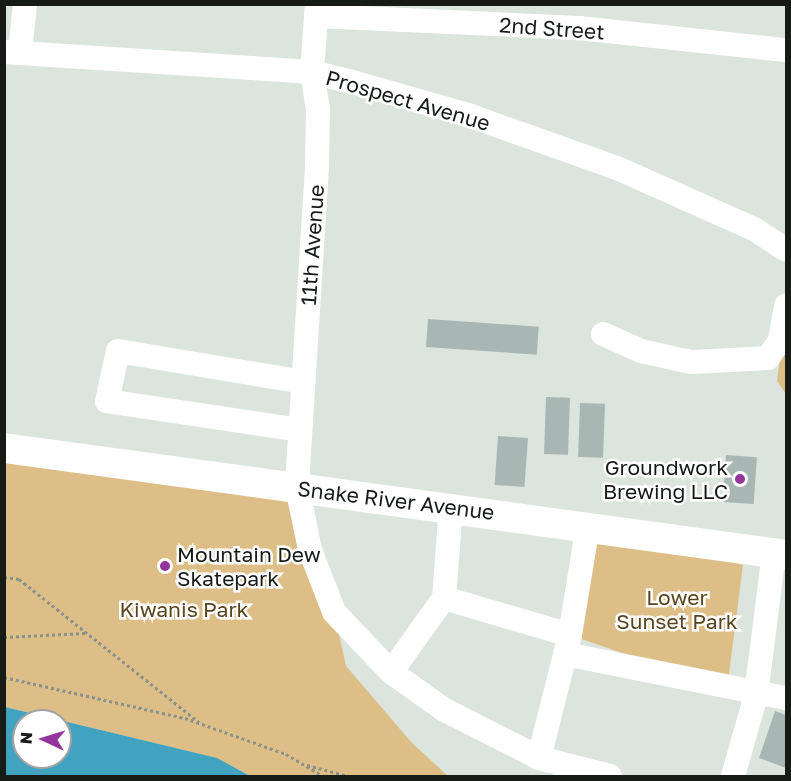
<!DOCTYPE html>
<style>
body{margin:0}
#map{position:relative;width:791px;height:781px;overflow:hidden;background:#dbe5dd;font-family:"Golos Text",sans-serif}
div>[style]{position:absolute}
.green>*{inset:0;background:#ddbe87}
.water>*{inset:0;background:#41a3bf}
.building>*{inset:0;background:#a9b7b4;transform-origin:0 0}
.path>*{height:3px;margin-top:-1.5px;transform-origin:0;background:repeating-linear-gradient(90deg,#89918b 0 3px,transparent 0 6px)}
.minor>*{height:24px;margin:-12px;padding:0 12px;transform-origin:12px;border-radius:12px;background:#fff}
.major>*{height:30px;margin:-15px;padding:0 15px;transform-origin:15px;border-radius:15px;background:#fff}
.dots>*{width:16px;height:16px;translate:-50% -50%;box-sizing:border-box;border:3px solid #fff;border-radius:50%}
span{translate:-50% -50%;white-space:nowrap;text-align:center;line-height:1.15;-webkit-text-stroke:5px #fff;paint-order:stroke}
.street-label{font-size:21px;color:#171b18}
.poi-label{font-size:21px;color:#171b18}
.right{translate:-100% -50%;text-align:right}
.left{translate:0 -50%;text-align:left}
.park-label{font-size:21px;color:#59451e}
.frame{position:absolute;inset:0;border:6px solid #171b18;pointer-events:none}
.north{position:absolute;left:12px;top:709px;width:60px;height:60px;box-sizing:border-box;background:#fff;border:2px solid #a2a4a3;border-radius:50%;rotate:274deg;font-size:16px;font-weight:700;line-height:24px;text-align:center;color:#171b18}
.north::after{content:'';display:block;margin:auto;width:21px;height:27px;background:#94359d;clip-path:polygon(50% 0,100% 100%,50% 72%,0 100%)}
</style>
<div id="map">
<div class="green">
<div style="clip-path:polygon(786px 310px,786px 394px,777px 381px)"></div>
<div style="clip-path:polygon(5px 448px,297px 487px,334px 612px,346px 666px,412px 743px,448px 776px,250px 776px,216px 758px,5px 707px)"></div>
<div style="clip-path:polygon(596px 526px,743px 565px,727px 689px,570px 635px)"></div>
</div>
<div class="water">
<div style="clip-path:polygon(evenodd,5px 707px,217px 758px,250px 776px,5px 776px,5px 707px,24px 721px,60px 721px,60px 757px,24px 757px,24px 721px)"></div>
</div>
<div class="building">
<div style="left:428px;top:319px;width:111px;height:28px;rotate:4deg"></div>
<div style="left:546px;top:397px;width:24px;height:57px;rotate:2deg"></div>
<div style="left:580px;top:403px;width:25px;height:54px;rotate:2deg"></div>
<div style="left:498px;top:436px;width:30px;height:49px;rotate:4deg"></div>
<div style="left:726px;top:455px;width:31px;height:47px;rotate:4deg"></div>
<div style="clip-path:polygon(775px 711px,786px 715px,786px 768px,759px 758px)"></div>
</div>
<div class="path">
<div style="left:4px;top:577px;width:15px;rotate:8deg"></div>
<div style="left:19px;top:579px;width:230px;rotate:38.5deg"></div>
<div style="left:4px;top:637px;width:82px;rotate:-2.8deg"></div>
<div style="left:4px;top:677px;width:186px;rotate:12.8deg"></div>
<div style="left:185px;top:718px;width:107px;rotate:19.6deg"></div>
<div style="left:286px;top:754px;width:43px;rotate:30.7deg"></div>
<div style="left:307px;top:765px;width:42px;rotate:15deg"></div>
</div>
<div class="minor">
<div style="left:317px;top:4px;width:68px;rotate:94.2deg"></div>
<div style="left:312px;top:72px;width:36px;rotate:81deg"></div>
<div style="left:318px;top:108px;width:59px;rotate:91deg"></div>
<div style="left:317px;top:167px;width:321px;rotate:93.6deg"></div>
<div style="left:297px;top:487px;width:64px;rotate:78.3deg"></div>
<div style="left:310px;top:550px;width:66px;rotate:68.8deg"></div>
<div style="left:334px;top:612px;width:83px;rotate:46.5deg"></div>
<div style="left:391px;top:672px;width:91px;rotate:-54.4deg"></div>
<div style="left:444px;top:598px;width:131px;rotate:16.4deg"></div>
<div style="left:316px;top:16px;width:263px;rotate:2.6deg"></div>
<div style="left:579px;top:28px;width:208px;rotate:6.1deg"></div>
<div style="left:4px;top:52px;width:309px;rotate:3.7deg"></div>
<div style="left:312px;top:72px;width:38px;rotate:14deg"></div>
<div style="left:349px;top:81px;width:124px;rotate:15.9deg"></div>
<div style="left:468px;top:115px;width:158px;rotate:19.6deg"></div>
<div style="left:617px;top:168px;width:150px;rotate:24deg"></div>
<div style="left:754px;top:229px;width:38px;rotate:33deg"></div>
<div style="left:20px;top:53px;width:49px;rotate:-84.2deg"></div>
<div style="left:603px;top:334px;width:42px;rotate:24.1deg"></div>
<div style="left:641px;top:351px;width:51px;rotate:12.4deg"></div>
<div style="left:691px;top:362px;width:77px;rotate:-3deg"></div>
<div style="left:768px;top:358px;width:22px;rotate:-56deg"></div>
<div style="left:780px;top:340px;width:35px;rotate:-80deg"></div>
<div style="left:300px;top:430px;width:195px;rotate:-171.5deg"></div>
<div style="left:107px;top:401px;width:51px;rotate:-77.6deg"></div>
<div style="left:118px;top:351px;width:188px;rotate:9.5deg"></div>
<div style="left:444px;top:598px;width:91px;rotate:-85.6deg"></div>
<div style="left:565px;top:654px;width:225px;rotate:11.3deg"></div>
<div style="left:391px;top:672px;width:64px;rotate:35.4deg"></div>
<div style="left:443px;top:709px;width:108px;rotate:27deg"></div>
<div style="left:539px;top:758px;width:73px;rotate:14.2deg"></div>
<div style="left:539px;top:758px;width:127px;rotate:-75.9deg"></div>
<div style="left:570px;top:635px;width:111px;rotate:-80.7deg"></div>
<div style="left:733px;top:776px;width:84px;rotate:-74.1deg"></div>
<div style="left:756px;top:695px;width:143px;rotate:-82.8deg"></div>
</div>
<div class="major">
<div style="left:4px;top:448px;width:789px;rotate:7.79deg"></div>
</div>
<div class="dots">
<div style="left:740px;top:479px;background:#94359d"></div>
<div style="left:165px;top:566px;background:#94359d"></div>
</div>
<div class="street-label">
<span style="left:552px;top:28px;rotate:4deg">2nd Street</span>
<span style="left:408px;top:100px;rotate:16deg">Prospect Avenue</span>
<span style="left:312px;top:245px;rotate:-86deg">11th Avenue</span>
<span style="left:396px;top:500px;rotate:7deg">Snake River Avenue</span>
</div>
<div class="poi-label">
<span class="right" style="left:728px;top:479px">Groundwork<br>Brewing LLC</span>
<span class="left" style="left:177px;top:566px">Mountain Dew<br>Skatepark</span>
</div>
<div class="park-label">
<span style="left:677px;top:609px">Lower<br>Sunset Park</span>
<span style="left:184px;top:609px">Kiwanis Park</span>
</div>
<div class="frame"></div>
<div class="north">N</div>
</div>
